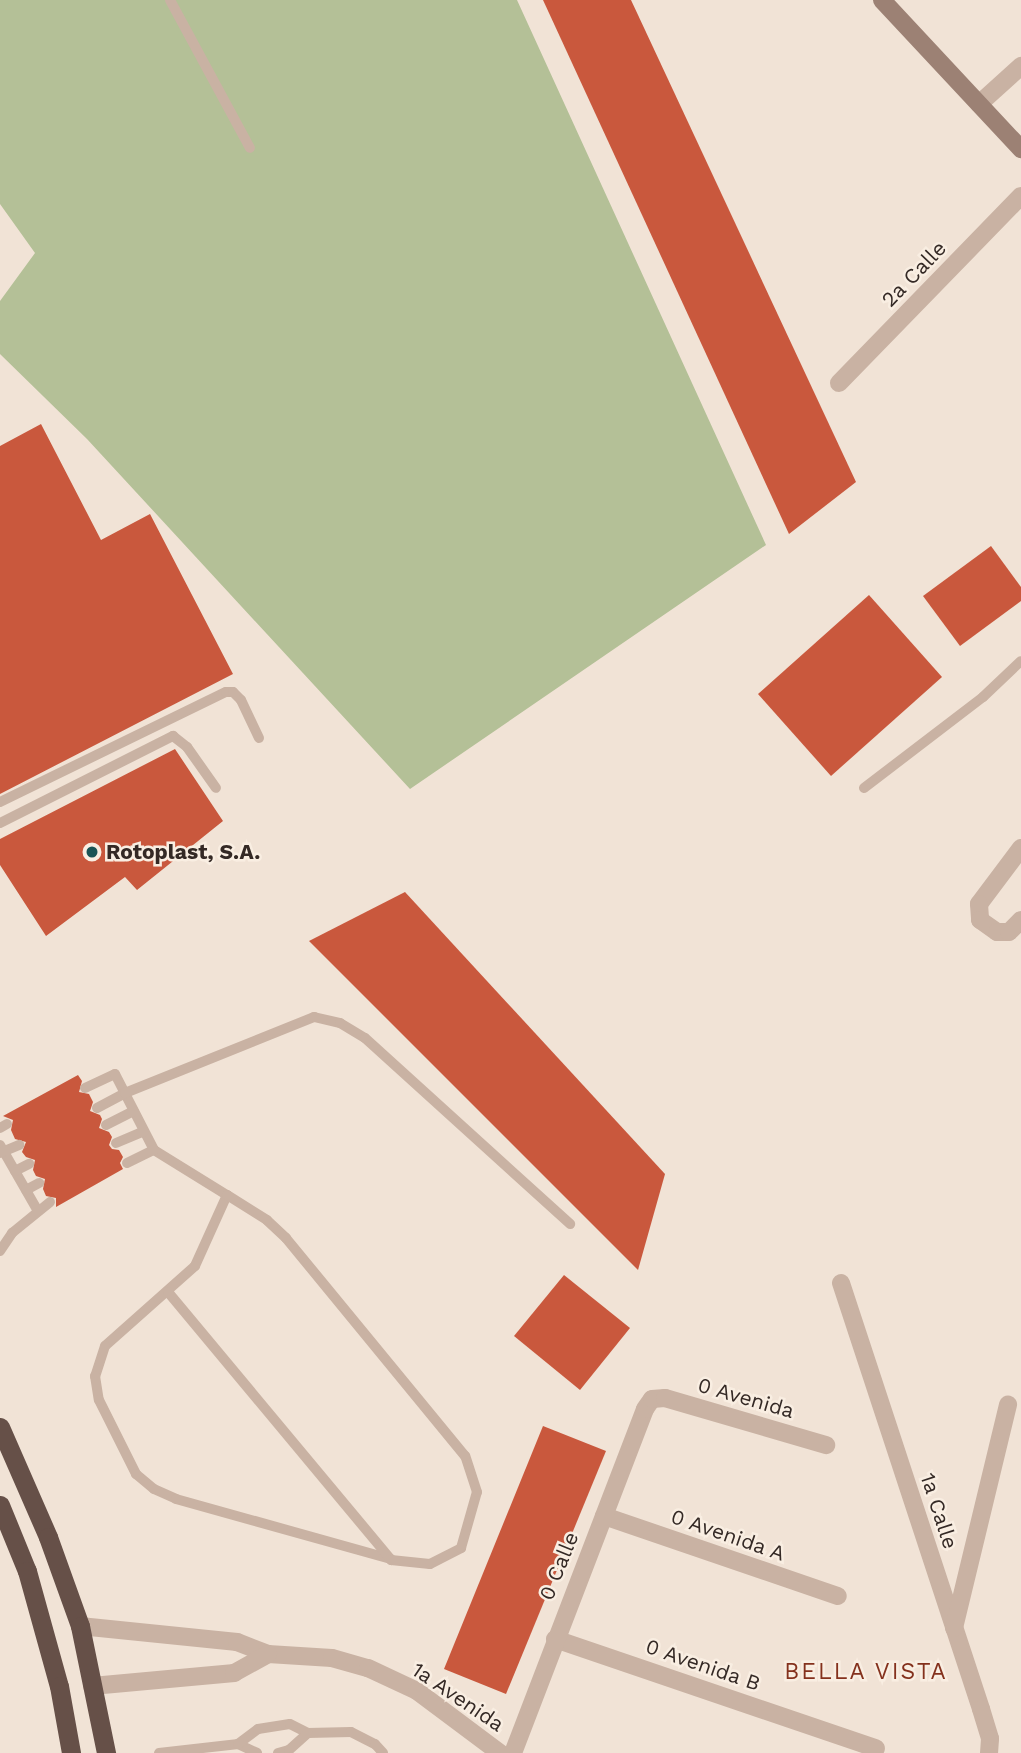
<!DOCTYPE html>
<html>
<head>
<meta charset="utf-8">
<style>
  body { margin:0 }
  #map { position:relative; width:1021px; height:1753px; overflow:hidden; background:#f1e3d6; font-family:"Work Sans",sans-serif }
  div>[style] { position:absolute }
  .green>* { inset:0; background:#b4c097 }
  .building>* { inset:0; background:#c9583d }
  .service>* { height:10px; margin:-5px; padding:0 5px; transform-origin:5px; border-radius:5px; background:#c9b2a3 }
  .minor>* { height:18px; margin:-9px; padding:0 9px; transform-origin:9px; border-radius:9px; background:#c9b2a3 }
  .secondary>* { height:18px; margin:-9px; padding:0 9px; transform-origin:9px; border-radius:9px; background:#9c8174 }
  .trunk>* { height:19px; margin:-9.5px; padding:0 9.5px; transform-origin:9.5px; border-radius:9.5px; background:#665048 }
  .dots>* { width:19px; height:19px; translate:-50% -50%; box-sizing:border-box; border:4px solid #f9eee2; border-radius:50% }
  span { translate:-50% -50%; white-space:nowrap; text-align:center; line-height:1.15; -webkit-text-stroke:5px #f9eee2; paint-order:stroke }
  .street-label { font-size:21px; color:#342925 }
  .poi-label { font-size:21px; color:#342925; font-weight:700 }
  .left { translate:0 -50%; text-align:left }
  .neighbourhood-label { font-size:23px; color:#84311d; letter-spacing:2px }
</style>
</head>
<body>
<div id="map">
  <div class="green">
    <i style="clip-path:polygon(0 0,517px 0,766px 545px,410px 789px,87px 439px,0 354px,0 301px,35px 253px,0 204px)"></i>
  </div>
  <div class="building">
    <i style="clip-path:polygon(543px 0,631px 0,856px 482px,789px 534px)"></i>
    <i style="clip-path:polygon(41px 424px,101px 540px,150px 514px,233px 674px,0 794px,0 446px)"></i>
    <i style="clip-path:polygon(991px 546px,1021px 587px,1021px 601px,960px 646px,923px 596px)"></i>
    <i style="clip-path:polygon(869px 595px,942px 677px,831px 776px,758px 694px)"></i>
    <i style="clip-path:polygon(175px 749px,223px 821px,137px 890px,125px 877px,46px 936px,0 865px,0 839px)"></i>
    <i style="clip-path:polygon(405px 892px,665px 1174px,638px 1270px,309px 941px)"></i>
    <i style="clip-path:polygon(78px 1075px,82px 1081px,79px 1092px,89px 1094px,93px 1102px,90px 1111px,100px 1115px,102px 1119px,99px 1128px,109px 1132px,112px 1137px,109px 1145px,112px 1149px,119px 1150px,123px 1157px,120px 1163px,123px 1169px,56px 1207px,56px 1198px,46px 1196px,43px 1189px,45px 1179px,36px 1176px,33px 1170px,35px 1160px,26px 1157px,22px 1152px,26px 1142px,15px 1139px,11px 1130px,13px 1120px,3px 1116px)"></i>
    <i style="clip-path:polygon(564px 1275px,630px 1328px,580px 1390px,514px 1336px)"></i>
    <i style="clip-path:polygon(543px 1426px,606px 1451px,506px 1694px,444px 1669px)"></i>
  </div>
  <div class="service">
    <i style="left:170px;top:0;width:168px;rotate:61.6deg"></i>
    <i style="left:864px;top:788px;width:150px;rotate:-37.4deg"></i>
    <i style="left:983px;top:697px;width:52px;rotate:-43.5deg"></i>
    <i style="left:0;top:802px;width:251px;rotate:-26deg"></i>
    <i style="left:226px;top:692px;width:7px"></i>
    <i style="left:233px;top:692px;width:11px;rotate:45deg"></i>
    <i style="left:241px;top:700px;width:42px;rotate:64.7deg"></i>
    <i style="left:0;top:823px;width:194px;rotate:-26.7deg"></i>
    <i style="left:173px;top:736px;width:18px;rotate:38deg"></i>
    <i style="left:187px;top:747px;width:50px;rotate:54.7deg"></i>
    <i style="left:85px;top:1088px;width:33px;rotate:-25deg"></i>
    <i style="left:115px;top:1074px;width:85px;rotate:62.8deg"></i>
    <i style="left:154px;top:1150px;width:86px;rotate:31.7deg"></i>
    <i style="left:227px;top:1195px;width:78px;rotate:114.3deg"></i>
    <i style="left:195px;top:1266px;width:120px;rotate:138.4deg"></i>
    <i style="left:105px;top:1346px;width:32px;rotate:108deg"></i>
    <i style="left:95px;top:1376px;width:24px;rotate:81deg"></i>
    <i style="left:99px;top:1400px;width:83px;rotate:63.4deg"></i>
    <i style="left:136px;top:1474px;width:23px;rotate:40deg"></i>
    <i style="left:154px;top:1489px;width:24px;rotate:24deg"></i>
    <i style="left:176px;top:1499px;width:223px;rotate:15.6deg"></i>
    <i style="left:97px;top:1108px;width:32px;rotate:-28deg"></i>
    <i style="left:125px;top:1093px;width:204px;rotate:-21.9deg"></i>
    <i style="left:314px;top:1017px;width:27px;rotate:13deg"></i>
    <i style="left:340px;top:1023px;width:29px;rotate:31deg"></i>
    <i style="left:365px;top:1038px;width:277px;rotate:42.2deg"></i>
    <i style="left:106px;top:1125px;width:31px;rotate:-27deg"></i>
    <i style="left:0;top:1128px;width:8px;rotate:-30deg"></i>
    <i style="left:116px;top:1143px;width:30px;rotate:-23deg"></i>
    <i style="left:0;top:1145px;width:76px;rotate:60.1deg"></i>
    <i style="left:0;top:1153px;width:21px;rotate:-23deg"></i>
    <i style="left:127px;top:1163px;width:30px;rotate:-26deg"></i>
    <i style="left:15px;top:1171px;width:16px;rotate:-27deg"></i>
    <i style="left:26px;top:1190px;width:15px;rotate:-28deg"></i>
    <i style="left:0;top:1251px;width:22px;rotate:-56deg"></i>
    <i style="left:12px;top:1233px;width:49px;rotate:-39.2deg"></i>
    <i style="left:168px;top:1292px;width:349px;rotate:50.2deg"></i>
    <i style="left:391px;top:1560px;width:39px;rotate:6deg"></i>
    <i style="left:430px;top:1564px;width:35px;rotate:-27deg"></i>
    <i style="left:461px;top:1548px;width:58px;rotate:-74.1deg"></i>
    <i style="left:477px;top:1492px;width:38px;rotate:-108deg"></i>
    <i style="left:465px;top:1456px;width:282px;rotate:-129.4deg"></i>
    <i style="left:286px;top:1238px;width:26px;rotate:-137deg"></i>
    <i style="left:267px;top:1220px;width:47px;rotate:-148deg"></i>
    <i style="left:238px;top:1744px;width:21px;rotate:25deg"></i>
    <i style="left:159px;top:1753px;width:80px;rotate:-6.5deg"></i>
    <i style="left:238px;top:1744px;width:25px;rotate:-37deg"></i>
    <i style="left:258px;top:1729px;width:32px;rotate:-9deg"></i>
    <i style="left:290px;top:1724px;width:20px;rotate:27deg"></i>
    <i style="left:308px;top:1733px;width:43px;rotate:-1.3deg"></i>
    <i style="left:351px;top:1732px;width:27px;rotate:27deg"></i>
    <i style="left:375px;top:1744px;width:12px;rotate:48deg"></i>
    <i style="left:278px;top:1753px;width:11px;rotate:-15deg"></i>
    <i style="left:289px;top:1750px;width:25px;rotate:-42deg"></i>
  </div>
  <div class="minor">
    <i style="left:979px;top:104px;width:57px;rotate:-42.1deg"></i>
    <i style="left:839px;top:383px;width:261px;rotate:-45.8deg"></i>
    <i style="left:1021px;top:848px;width:70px;rotate:126.9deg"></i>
    <i style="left:979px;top:904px;width:16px;rotate:86deg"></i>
    <i style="left:980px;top:920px;width:21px;rotate:35deg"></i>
    <i style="left:997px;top:932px;width:12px"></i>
    <i style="left:1009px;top:932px;width:17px;rotate:-45deg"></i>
    <i style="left:841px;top:1283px;width:448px;rotate:71.8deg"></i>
    <i style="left:981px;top:1709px;width:31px;rotate:73deg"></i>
    <i style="left:990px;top:1739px;width:14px;rotate:94deg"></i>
    <i style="left:604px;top:1516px;width:247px;rotate:18.9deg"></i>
    <i style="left:80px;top:1626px;width:158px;rotate:5.8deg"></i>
    <i style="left:237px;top:1642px;width:33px;rotate:21deg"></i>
    <i style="left:268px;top:1654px;width:64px;rotate:3.6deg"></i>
    <i style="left:332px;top:1658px;width:37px;rotate:16deg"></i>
    <i style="left:368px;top:1668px;width:54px;rotate:25.1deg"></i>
    <i style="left:417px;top:1691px;width:104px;rotate:36.8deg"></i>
    <i style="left:954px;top:1628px;width:230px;rotate:-76.4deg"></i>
    <i style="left:555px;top:1639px;width:339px;rotate:18.8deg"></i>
    <i style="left:92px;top:1686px;width:143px;rotate:-5.2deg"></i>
    <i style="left:234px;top:1673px;width:39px;rotate:-29deg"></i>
    <i style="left:513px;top:1753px;width:368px;rotate:-69deg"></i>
    <i style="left:645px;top:1409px;width:12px;rotate:-55deg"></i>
    <i style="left:652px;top:1399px;width:13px;rotate:-4deg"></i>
    <i style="left:665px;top:1398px;width:168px;rotate:16.3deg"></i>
  </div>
  <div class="secondary">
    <i style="left:882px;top:0;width:204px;rotate:47deg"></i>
  </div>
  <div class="trunk">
    <i style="left:0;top:1427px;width:120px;rotate:66.4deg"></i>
    <i style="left:48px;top:1537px;width:95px;rotate:70.2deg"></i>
    <i style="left:80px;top:1626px;width:130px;rotate:78.4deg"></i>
    <i style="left:0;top:1505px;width:71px;rotate:67.8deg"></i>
    <i style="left:27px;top:1571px;width:119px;rotate:74.5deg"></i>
    <i style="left:59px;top:1686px;width:68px;rotate:79.8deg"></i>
  </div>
  <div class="dots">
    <i style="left:92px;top:852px;background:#1a5455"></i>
  </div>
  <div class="street-label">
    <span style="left:914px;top:274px;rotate:-46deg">2a Calle</span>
    <span style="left:746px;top:1398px;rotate:16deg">0 Avenida</span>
    <span style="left:939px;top:1511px;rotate:72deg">1a Calle</span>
    <span style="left:728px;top:1535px;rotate:19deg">0 Avenida A</span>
    <span style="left:559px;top:1566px;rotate:-68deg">0 Calle</span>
    <span style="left:703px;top:1665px;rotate:19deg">0 Avenida B</span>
    <span style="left:458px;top:1697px;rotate:34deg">1a Avenida</span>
  </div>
  <div class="poi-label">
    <span class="left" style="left:106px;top:852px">Rotoplast, S.A.</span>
  </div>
  <div class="neighbourhood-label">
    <span style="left:866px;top:1672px">BELLA VISTA</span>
  </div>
</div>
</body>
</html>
